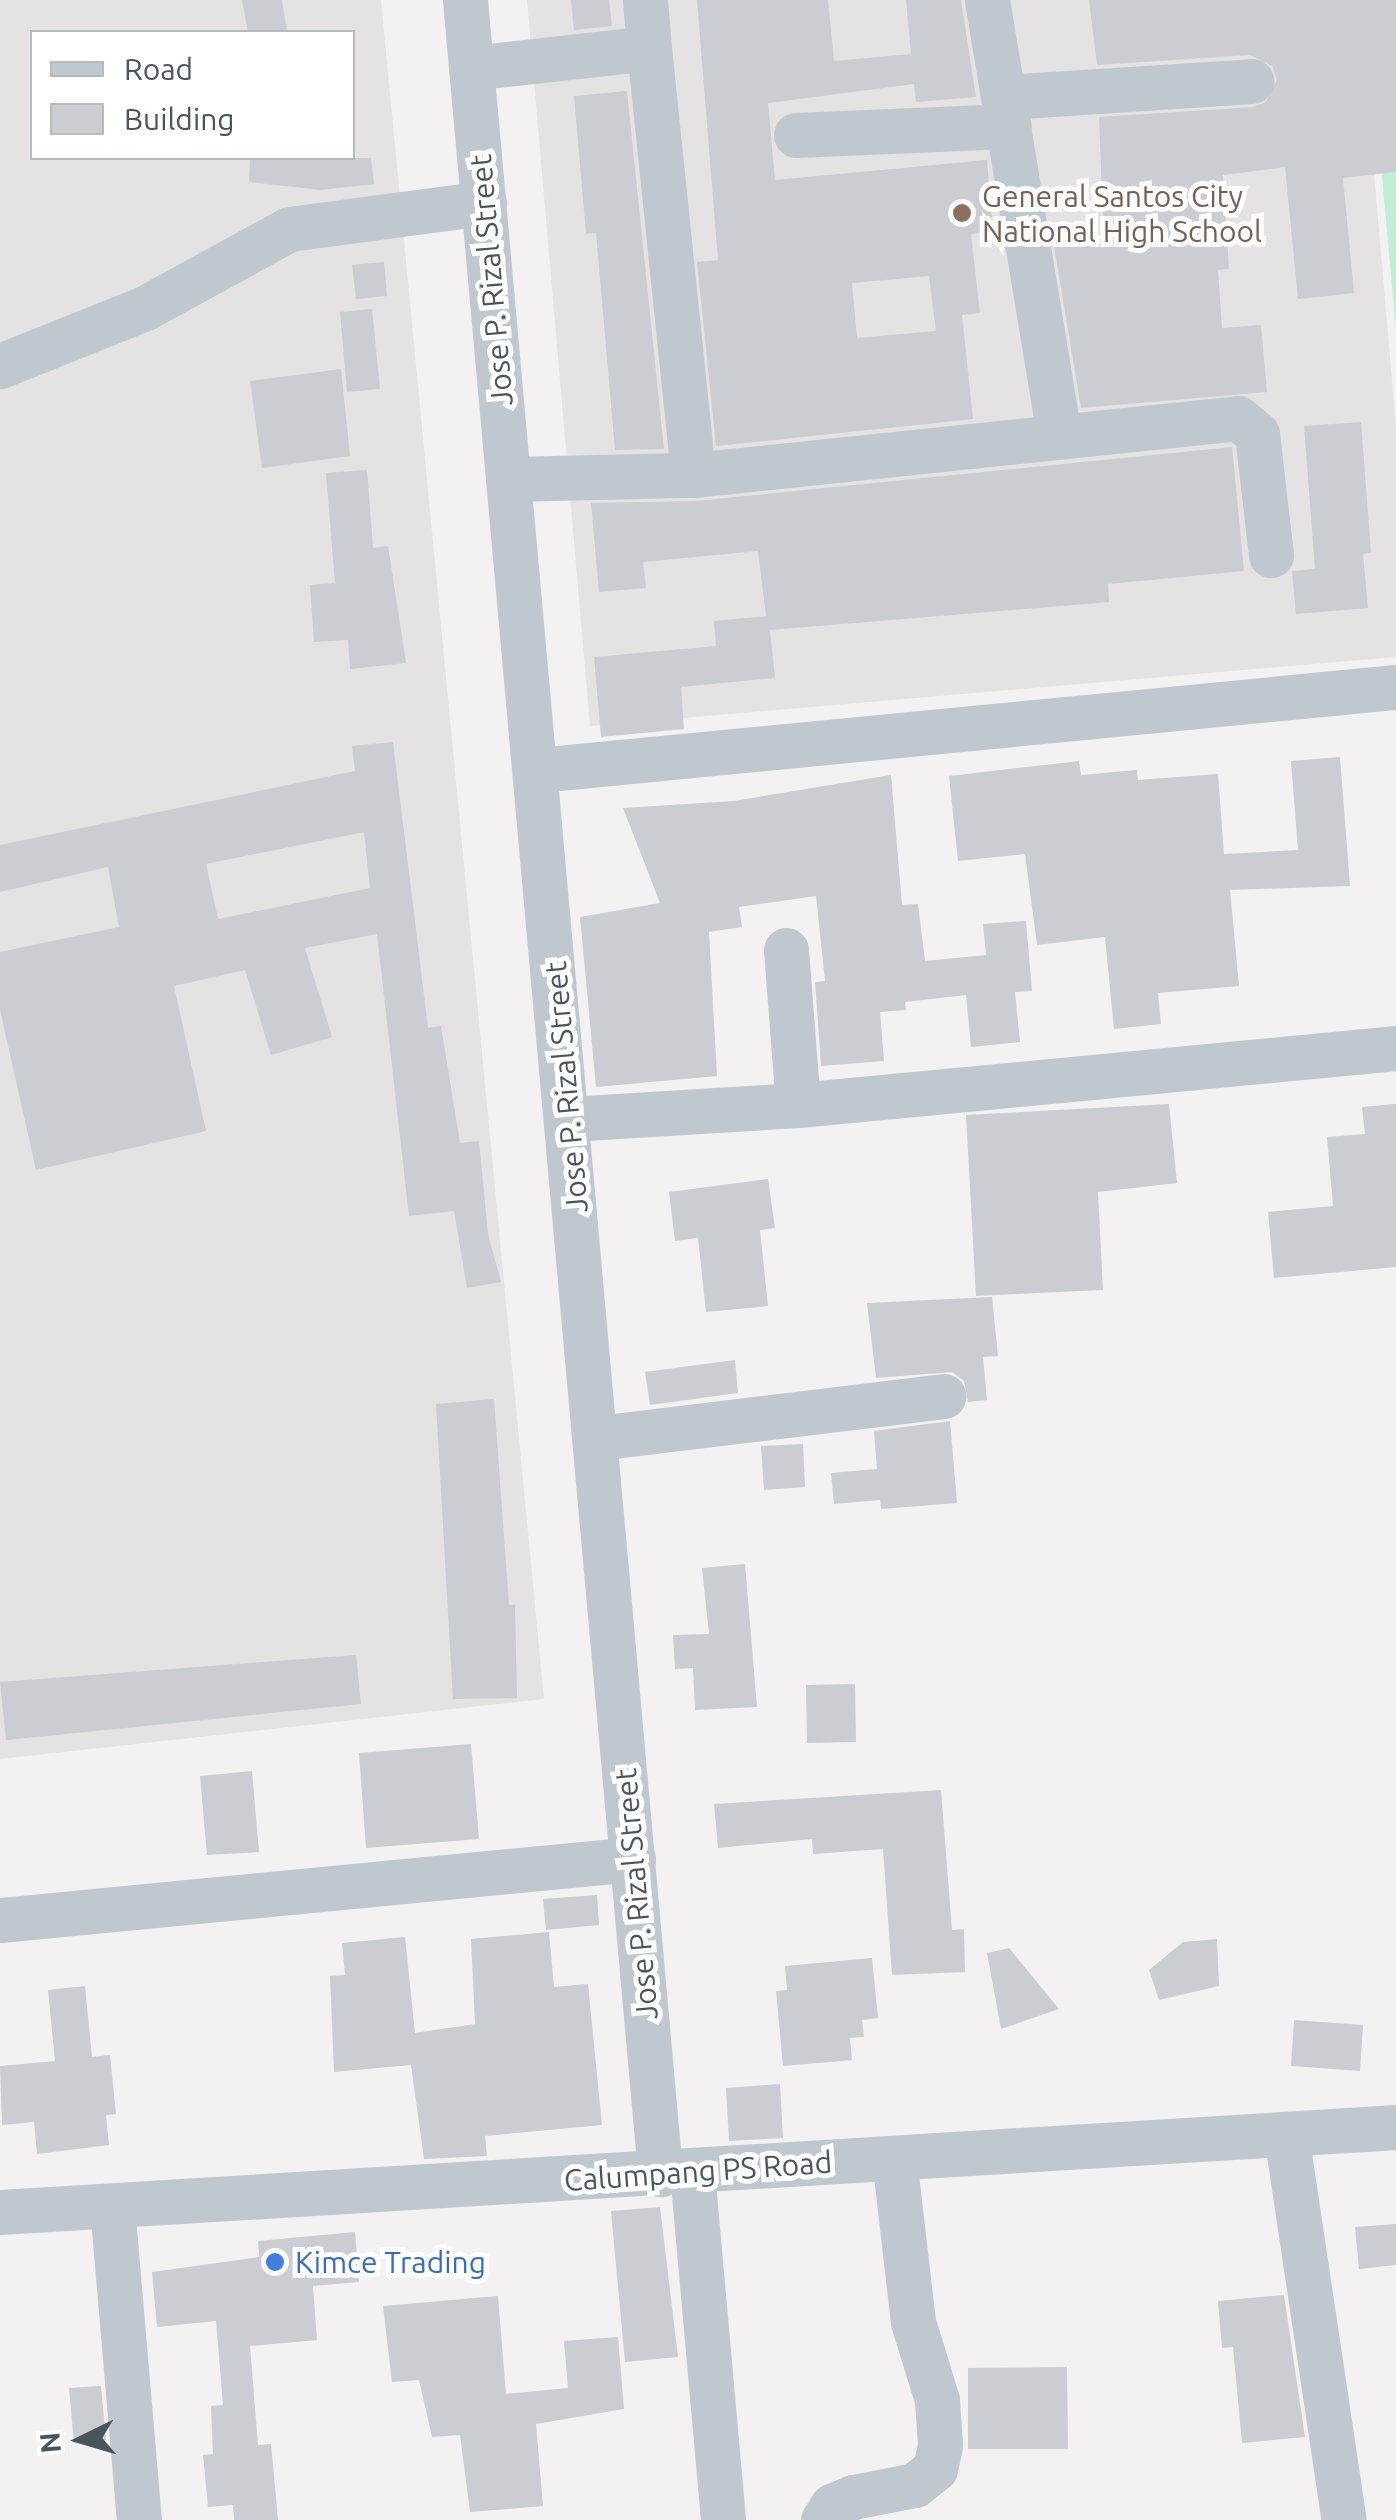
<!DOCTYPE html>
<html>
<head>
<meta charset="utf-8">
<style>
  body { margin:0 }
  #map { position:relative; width:1396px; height:2520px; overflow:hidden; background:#f3f1f1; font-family:Ubuntu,sans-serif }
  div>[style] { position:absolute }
  .education>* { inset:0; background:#e4e2e2 }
  .green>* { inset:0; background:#c2eed3 }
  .building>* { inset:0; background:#cbcdd3 }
  .minor>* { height:45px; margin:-22.5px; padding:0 22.5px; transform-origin:22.5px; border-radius:22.5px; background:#bfc8ce }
  .dots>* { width:28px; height:28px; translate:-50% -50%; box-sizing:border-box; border:5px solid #fff; border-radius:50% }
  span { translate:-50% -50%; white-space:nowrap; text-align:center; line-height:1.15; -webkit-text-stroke:10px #fff; paint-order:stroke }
  .education-label { font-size:30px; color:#785e54 }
  .left { translate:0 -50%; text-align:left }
  .street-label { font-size:30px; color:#49545d }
  .shop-label { font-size:30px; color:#366cbe }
  .legend { position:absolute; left:30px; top:30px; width:325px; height:130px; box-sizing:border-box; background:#fff; border:2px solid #b6bbbe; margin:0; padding:12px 18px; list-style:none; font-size:30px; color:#49545d }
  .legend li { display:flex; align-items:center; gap:20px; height:50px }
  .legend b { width:50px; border:2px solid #b6bbbe }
  .north { position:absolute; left:30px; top:2390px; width:100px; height:100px; -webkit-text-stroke:8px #fff; paint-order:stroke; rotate:265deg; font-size:28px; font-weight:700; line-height:40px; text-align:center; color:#49545d }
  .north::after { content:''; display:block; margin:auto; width:35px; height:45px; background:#49545d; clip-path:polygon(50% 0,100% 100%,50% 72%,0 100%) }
</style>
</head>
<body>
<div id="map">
  <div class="education">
    <i style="clip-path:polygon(evenodd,0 0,381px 0,544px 1699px,0 1759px,0 0,32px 32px,352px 32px,352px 158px,32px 158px,32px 32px)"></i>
    <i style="clip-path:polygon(527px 0,1359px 0,1396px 426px,1396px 657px,590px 726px)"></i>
  </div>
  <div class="green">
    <i style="clip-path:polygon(1366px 0,1396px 0,1396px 330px)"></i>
  </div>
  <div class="building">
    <i style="clip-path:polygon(242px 0,282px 0,287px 32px,248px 32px)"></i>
    <i style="clip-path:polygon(571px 0,609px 0,612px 26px,574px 30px)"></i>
    <i style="clip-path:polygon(evenodd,697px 0,828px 0,834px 61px,911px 54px,906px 0,961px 0,976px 97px,916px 102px,914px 84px,768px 103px,775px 180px,987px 160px,993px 232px,971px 234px,980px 313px,962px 315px,973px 419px,716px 446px,697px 262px,718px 260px,697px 0,929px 276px,936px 331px,857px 338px,852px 283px,929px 276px)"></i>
    <i style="clip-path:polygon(1089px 0,1396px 0,1396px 172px,1343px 178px,1354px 293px,1298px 299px,1285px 167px,1223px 175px,1229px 269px,1218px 270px,1222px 328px,1261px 325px,1267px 392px,1081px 408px,1054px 246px,1104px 244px,1099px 117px,1254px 107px,1266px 102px,1277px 80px,1272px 66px,1250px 55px,1097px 65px)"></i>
    <i style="clip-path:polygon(627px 91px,664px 449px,615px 450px,596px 233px,586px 234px,574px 96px)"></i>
    <i style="clip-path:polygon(250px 158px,371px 158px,374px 184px,321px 190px,249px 182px)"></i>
    <i style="clip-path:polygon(384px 262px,387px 296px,356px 299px,352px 265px)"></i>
    <i style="clip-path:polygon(372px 309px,380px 389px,347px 392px,340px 312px)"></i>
    <i style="clip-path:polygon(341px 369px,350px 456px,262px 468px,250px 381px)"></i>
    <i style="clip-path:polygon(1361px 422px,1371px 553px,1363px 554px,1368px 608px,1296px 614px,1292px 571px,1315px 569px,1304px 426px)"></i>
    <i style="clip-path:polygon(1232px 447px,1244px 571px,1108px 584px,1109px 602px,770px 630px,775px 678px,681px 687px,684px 729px,601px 737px,594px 657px,716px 646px,714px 621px,766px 616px,758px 551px,643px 562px,646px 588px,599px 592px,591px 503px,696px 501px)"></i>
    <i style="clip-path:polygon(367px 470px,373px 548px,388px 546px,406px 663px,350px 669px,348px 640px,314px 642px,310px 585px,335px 583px,326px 473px)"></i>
    <i style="clip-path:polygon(evenodd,393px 742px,428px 1028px,441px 1026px,460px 1143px,479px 1141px,488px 1234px,501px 1282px,467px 1288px,454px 1211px,409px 1216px,377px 934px,305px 948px,332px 1037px,271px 1055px,245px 970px,174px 986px,206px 1131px,36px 1170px,0 1010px,0 952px,119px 927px,108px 867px,0 892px,0 845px,355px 771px,352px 746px,393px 742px,364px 832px,370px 888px,218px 919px,206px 864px,364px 832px)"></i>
    <i style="clip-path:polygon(1340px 757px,1350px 886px,1230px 890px,1239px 986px,1158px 993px,1161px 1024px,1114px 1029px,1105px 937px,1037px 945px,1025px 854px,958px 861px,949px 776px,1079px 761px,1081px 775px,1137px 770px,1138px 780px,1218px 774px,1224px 854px,1298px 850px,1291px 761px)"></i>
    <i style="clip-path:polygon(891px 775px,902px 905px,918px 904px,925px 961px,986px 955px,983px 924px,1026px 921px,1032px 991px,1015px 992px,1020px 1042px,971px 1047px,966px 995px,905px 1002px,906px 1010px,880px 1012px,884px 1061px,821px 1066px,815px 982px,825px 981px,816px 896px,739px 907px,742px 927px,709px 932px,717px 1076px,596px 1087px,580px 917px,660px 903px,623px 808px,734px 801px)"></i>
    <i style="clip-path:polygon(1169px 1104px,1177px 1183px,1098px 1192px,1103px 1290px,976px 1296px,966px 1115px)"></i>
    <i style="clip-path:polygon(1396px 1104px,1396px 1267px,1274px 1278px,1268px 1212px,1333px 1206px,1327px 1137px,1365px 1134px,1362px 1107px)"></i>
    <i style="clip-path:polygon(768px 1179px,775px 1228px,760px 1230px,768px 1306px,706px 1312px,698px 1238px,675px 1241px,669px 1192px)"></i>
    <i style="clip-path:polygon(992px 1297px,998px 1356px,983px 1357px,987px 1400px,968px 1402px,964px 1381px,952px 1372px,876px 1378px,867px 1303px)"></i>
    <i style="clip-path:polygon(735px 1360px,738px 1393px,650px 1405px,645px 1372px)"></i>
    <i style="clip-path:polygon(494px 1399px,509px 1605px,515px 1605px,517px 1698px,453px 1699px,436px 1404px)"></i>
    <i style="clip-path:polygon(950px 1421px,957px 1503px,881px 1509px,880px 1500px,834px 1504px,831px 1473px,877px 1469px,874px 1431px)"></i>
    <i style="clip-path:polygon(803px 1444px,805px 1487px,764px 1490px,761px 1446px)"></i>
    <i style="clip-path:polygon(745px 1564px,757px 1707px,695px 1710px,693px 1668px,675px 1669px,673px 1635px,709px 1634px,702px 1568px)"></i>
    <i style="clip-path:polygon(356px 1655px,361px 1704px,6px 1740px,0 1682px)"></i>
    <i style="clip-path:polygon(855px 1684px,856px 1742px,807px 1743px,806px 1685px)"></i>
    <i style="clip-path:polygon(471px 1744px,479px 1839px,366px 1848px,359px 1753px)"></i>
    <i style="clip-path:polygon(252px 1771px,259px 1852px,207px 1855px,200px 1776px)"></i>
    <i style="clip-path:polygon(941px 1790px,952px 1930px,964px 1929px,965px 1972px,892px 1975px,883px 1849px,813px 1854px,812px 1839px,718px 1848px,714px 1804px)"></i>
    <i style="clip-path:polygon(597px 1895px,599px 1925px,546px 1930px,543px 1899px)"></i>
    <i style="clip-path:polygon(549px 1932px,554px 1987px,588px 1984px,602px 2125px,485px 2136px,487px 2156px,424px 2159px,411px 2065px,334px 2072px,330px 1976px,345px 1975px,342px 1943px,405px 1937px,415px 2033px,475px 2024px,471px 1939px)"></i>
    <i style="clip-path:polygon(1217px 1939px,1219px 1986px,1159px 2000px,1149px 1970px,1183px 1942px)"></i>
    <i style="clip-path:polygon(1009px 1948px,1059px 2009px,1001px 2029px,987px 1953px)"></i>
    <i style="clip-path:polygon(872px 1958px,878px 2018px,862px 2020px,864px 2037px,850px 2038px,852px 2060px,783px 2066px,776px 1991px,787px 1990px,785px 1966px)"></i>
    <i style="clip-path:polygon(85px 1986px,92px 2057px,110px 2055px,116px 2114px,106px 2115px,109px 2145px,37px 2154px,34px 2122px,2px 2125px,0 2066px,55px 2061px,48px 1990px)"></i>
    <i style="clip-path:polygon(1294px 2020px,1363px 2025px,1360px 2071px,1291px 2066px)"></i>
    <i style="clip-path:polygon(780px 2084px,783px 2138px,729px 2141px,726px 2088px)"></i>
    <i style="clip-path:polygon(660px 2207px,678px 2357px,625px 2362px,611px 2211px)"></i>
    <i style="clip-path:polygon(1396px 2224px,1396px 2265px,1359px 2269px,1355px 2227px)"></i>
    <i style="clip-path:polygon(355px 2232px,359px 2282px,313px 2286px,317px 2340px,250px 2346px,258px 2445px,271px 2444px,278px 2520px,234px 2520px,233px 2505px,208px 2507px,203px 2455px,213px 2454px,211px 2406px,223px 2405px,216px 2321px,157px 2327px,152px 2272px,259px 2257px,258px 2241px)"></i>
    <i style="clip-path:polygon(1284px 2295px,1305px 2437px,1242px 2443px,1233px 2347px,1222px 2348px,1218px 2301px)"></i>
    <i style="clip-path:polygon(498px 2296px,506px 2394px,568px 2388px,564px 2341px,618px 2337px,624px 2409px,536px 2424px,543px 2506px,470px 2512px,460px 2435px,432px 2437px,419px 2380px,392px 2382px,383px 2306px)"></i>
    <i style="clip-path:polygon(1067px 2367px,1068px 2449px,968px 2449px,968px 2368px)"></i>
    <i style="clip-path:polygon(101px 2386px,106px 2440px,74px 2443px,69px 2388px)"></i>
  </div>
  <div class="minor">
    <i style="left:465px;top:0;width:2183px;rotate:84.87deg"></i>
    <i style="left:645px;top:0;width:48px;rotate:85.2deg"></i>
    <i style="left:987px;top:0;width:441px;rotate:80.6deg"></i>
    <i style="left:471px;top:68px;width:179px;rotate:-6.4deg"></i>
    <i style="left:649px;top:48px;width:429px;rotate:84.1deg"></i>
    <i style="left:1006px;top:97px;width:246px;rotate:-3.7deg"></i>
    <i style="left:796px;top:135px;width:213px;rotate:-2.4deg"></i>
    <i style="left:0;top:366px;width:156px;rotate:-21.8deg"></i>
    <i style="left:145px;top:308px;width:164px;rotate:-28.7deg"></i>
    <i style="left:289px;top:229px;width:197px;rotate:-7.6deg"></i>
    <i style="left:510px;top:479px;width:183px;rotate:-1.3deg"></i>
    <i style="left:693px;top:475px;width:548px;rotate:-5.97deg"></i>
    <i style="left:1238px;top:418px;width:25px;rotate:40deg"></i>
    <i style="left:1257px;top:434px;width:122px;rotate:83.4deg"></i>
    <i style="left:538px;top:770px;width:862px;rotate:-5.53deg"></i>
    <i style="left:786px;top:950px;width:155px;rotate:85.6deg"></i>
    <i style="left:569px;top:1119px;width:229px;rotate:-3.5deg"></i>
    <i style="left:798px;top:1105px;width:601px;rotate:-5.44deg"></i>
    <i style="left:597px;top:1438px;width:349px;rotate:-6.9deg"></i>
    <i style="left:0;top:1920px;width:636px;rotate:-5.5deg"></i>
    <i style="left:1286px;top:2134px;width:390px;rotate:81.5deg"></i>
    <i style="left:692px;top:2172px;width:349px;rotate:84.9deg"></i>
    <i style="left:112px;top:2206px;width:315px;rotate:85.1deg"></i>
    <i style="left:0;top:2212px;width:1399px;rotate:-3.48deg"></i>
    <i style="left:823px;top:2520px;width:17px;rotate:-57deg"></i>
    <i style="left:832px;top:2506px;width:23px;rotate:-23deg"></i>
    <i style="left:853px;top:2497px;width:63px;rotate:-11deg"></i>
    <i style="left:915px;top:2485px;width:26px;rotate:-39deg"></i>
    <i style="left:935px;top:2469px;width:25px;rotate:-78deg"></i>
    <i style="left:940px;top:2445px;width:45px;rotate:-93.8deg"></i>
    <i style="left:937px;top:2400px;width:82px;rotate:-107.1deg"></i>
    <i style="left:913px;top:2322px;width:164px;rotate:-96.6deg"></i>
  </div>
  <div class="dots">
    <i style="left:962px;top:213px;background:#8d6e63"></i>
    <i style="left:275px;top:2262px;background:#3f7fe0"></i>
  </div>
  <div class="education-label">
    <span class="left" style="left:982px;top:213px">General Santos City<br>National High School</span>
  </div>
  <div class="street-label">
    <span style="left:491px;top:280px;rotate:-95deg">Jose P. Rizal Street</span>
    <span style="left:566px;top:1087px;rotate:-95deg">Jose P. Rizal Street</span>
    <span style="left:636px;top:1894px;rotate:-95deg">Jose P. Rizal Street</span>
    <span style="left:698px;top:2171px;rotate:-4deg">Calumpang PS Road</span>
  </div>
  <div class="shop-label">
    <span class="left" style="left:295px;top:2262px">Kimce Trading</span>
  </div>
  <ul class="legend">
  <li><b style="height:12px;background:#bfc8ce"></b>Road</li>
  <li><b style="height:28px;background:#cbcdd3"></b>Building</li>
  </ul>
  <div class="north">N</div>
</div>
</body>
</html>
